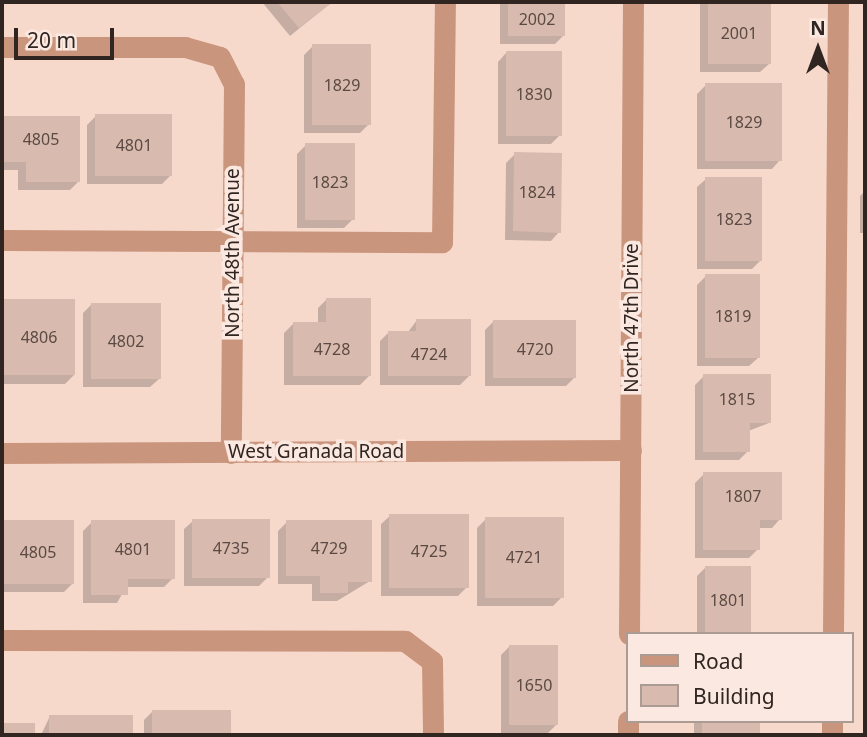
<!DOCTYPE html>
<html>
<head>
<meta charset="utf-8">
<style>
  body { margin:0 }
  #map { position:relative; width:867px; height:737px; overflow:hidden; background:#f7d9cc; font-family:"Noto Sans",sans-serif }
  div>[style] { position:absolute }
  .shadow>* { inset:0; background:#0003 }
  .building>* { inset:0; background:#d8bbae }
  .minor>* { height:21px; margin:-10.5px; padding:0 10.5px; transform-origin:10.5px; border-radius:10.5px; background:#ca957d }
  span { translate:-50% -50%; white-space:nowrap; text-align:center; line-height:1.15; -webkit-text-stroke:7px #fbe9e1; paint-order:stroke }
  .number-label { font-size:16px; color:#5b4a44 }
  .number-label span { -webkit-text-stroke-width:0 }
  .street-label { font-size:19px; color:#312521 }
  .frame { position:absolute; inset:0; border:4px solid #312521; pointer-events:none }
  .legend { position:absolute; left:626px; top:632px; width:228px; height:91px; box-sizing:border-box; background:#fbe9e1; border:2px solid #aa9b94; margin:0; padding:9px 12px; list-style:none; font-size:21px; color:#312521 }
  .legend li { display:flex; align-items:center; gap:14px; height:35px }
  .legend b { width:35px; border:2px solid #aa9b94 }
  .north { position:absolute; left:783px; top:14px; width:70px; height:70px; -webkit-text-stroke:5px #fbe9e1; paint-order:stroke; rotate:0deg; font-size:19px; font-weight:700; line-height:28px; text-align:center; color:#312521 }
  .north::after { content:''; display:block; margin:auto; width:24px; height:32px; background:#312521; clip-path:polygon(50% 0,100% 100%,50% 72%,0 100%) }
  .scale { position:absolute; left:14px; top:28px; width:100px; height:32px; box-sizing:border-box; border:4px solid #312521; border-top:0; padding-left:9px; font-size:21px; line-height:24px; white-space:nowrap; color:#312521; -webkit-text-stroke:5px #fbe9e1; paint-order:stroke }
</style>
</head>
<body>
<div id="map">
  <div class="shadow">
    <i style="clip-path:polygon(262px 2px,332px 2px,290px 36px)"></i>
    <i style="clip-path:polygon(500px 2px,564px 2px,564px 35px,555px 44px,500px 44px)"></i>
    <i style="clip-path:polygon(700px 2px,769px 2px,769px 64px,760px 72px,700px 72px)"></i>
    <i style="clip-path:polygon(313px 46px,369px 124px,360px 133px,304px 133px,304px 55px)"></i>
    <i style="clip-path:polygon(506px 53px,560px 135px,551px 144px,498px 144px,498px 62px)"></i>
    <i style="clip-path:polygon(706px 85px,780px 160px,772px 169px,697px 169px,697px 94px)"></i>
    <i style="clip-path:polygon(96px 116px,171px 175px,162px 184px,87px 184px,87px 125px)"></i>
    <i style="clip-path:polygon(2px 118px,79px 118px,79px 181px,70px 190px,18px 190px,18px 170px,2px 170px)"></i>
    <i style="clip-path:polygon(306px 145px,353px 219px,344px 228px,297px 228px,297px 154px)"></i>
    <i style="clip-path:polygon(515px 154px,559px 232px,551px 241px,505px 240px,506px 163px)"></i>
    <i style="clip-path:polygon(706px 179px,761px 260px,752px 269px,697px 269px,697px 187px)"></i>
    <i style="clip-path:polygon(865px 191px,865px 233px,860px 233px,860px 196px)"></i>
    <i style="clip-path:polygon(706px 276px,758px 358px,749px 366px,697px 366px,697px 285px)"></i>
    <i style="clip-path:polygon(327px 299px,369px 376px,360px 385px,284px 385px,284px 333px,293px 324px,318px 324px,318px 308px)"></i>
    <i style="clip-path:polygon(2px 300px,74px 300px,74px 375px,65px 384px,2px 384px)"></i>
    <i style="clip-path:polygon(92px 304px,159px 379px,150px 387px,83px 387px,83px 313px)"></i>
    <i style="clip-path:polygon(417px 320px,469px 376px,460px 385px,380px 385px,380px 341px,389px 332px,408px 332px)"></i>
    <i style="clip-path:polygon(494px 321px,575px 377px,566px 386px,485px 386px,485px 330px)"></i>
    <i style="clip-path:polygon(704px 376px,769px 423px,748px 431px,748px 451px,739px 460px,695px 460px,695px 385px)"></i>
    <i style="clip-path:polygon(704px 474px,780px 519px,772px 528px,758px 528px,758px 549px,749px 558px,695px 558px,695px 483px)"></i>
    <i style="clip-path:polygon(390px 516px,467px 587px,458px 596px,381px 596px,381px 524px)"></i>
    <i style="clip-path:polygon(486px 519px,562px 597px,553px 606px,477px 606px,477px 528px)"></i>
    <i style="clip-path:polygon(193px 521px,268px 577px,259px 586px,184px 586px,184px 529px)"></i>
    <i style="clip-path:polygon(2px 522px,73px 522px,73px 583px,64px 592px,2px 592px)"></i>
    <i style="clip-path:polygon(92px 522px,173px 578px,164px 587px,126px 587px,117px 603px,83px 603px,83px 531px)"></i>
    <i style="clip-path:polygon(287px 522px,370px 581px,337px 601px,312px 601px,312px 584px,278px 584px,278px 531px)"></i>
    <i style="clip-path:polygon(706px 567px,749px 634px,697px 634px,697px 576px)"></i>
    <i style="clip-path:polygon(510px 646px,557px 724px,548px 733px,501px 733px,501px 655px)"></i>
    <i style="clip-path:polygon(153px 711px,229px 711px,229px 735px,144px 735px,144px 720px)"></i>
    <i style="clip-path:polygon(50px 716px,131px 716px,131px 735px,41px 735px)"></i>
    <i style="clip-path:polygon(694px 721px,758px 721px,758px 735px,694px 735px)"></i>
  </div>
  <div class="building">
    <i style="clip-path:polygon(277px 2px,333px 2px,299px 28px)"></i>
    <i style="clip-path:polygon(508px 2px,565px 2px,565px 36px,508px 36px)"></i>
    <i style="clip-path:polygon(708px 2px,771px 2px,771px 64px,708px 64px)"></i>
    <i style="clip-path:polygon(312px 44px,371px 44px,371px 125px,312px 125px)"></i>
    <i style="clip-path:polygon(506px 51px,562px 51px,562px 136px,506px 136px)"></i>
    <i style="clip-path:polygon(705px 83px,782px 83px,782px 161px,705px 161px)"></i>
    <i style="clip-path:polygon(95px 114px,172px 114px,172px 176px,95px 176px)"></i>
    <i style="clip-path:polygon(2px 116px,80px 116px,80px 182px,26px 182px,26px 162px,2px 162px)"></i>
    <i style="clip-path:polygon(305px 143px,355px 143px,355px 220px,305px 220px)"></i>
    <i style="clip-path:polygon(514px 152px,562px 153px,561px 233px,513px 231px)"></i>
    <i style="clip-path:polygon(705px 177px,762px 177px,762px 261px,705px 261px)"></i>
    <i style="clip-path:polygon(705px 274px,760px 274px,760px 358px,705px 358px)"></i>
    <i style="clip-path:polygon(326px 298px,371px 298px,371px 376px,293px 376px,293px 322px,326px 322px)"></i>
    <i style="clip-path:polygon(2px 299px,75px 299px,75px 375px,2px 375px)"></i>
    <i style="clip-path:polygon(91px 303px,161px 303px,161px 379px,91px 379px)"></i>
    <i style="clip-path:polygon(416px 319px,471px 319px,471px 376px,388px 376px,388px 331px,416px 331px)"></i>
    <i style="clip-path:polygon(493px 320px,576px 320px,576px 378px,493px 378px)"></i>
    <i style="clip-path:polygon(703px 374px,771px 374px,771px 423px,750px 423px,750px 452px,703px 452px)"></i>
    <i style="clip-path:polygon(703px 472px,782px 472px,782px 520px,760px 520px,760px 550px,703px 550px)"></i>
    <i style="clip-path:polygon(389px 514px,469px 514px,469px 588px,389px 588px)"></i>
    <i style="clip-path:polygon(485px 517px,564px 517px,564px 598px,485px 598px)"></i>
    <i style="clip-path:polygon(192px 519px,270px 519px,270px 578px,192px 578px)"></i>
    <i style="clip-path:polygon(2px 520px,74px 520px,74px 584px,2px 584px)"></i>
    <i style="clip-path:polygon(91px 520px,175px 520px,175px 579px,128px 579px,128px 595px,91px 595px)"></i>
    <i style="clip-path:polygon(286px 520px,372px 520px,372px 582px,348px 582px,348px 593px,320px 593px,320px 576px,286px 576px)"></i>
    <i style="clip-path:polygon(705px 566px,751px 566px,751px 634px,705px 634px)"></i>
    <i style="clip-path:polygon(509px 645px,558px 645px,558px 725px,509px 725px)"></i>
    <i style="clip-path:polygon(152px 710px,231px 710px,231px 735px,152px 735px)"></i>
    <i style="clip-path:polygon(49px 715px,133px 715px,133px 735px,49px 735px)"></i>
    <i style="clip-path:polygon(702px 721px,760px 721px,760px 735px,702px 735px)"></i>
    <i style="clip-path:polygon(2px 723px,35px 723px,35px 735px,2px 735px)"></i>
  </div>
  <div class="minor">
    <i style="left:2px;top:47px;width:183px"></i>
    <i style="left:185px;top:47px;width:36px;rotate:16deg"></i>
    <i style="left:220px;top:57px;width:30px;rotate:63deg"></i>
    <i style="left:234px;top:84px;width:369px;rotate:90.5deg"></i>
    <i style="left:2px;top:240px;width:440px;rotate:0.3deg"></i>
    <i style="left:442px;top:242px;width:240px;rotate:-89.3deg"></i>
    <i style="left:2px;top:453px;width:629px;rotate:-0.27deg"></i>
    <i style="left:629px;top:634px;width:632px;rotate:-89.64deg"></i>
    <i style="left:833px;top:634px;width:632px;rotate:-89.55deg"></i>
    <i style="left:2px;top:640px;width:403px;rotate:0.1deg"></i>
    <i style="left:405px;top:641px;width:34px;rotate:37deg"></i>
    <i style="left:432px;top:661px;width:74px;rotate:89.2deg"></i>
    <i style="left:628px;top:735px;width:14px;rotate:-90deg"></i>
    <i style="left:832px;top:735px;width:14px;rotate:-90deg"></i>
  </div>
  <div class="number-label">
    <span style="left:537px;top:19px">2002</span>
    <span style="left:739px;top:33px">2001</span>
    <span style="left:342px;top:85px">1829</span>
    <span style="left:534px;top:94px">1830</span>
    <span style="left:744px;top:122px">1829</span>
    <span style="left:41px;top:139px">4805</span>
    <span style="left:134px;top:145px">4801</span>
    <span style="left:330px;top:182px">1823</span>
    <span style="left:537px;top:192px">1824</span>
    <span style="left:734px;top:219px">1823</span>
    <span style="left:733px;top:316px">1819</span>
    <span style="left:39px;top:337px">4806</span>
    <span style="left:126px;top:341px">4802</span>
    <span style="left:332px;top:349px">4728</span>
    <span style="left:535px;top:349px">4720</span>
    <span style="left:429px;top:354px">4724</span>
    <span style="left:737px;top:399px">1815</span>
    <span style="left:743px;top:496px">1807</span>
    <span style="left:231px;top:548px">4735</span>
    <span style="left:329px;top:548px">4729</span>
    <span style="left:133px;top:549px">4801</span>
    <span style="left:429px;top:551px">4725</span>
    <span style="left:38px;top:552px">4805</span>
    <span style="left:524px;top:557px">4721</span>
    <span style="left:728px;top:600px">1801</span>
    <span style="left:534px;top:685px">1650</span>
  </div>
  <div class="street-label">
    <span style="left:233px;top:253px;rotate:-90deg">North 48th Avenue</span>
    <span style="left:632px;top:318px;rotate:-90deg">North 47th Drive</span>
    <span style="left:316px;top:452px">West Granada Road</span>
  </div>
  <div class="frame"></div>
  <ul class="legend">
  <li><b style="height:9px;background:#ca957d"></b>Road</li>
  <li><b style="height:19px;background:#d8bbae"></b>Building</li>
  </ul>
  <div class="north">N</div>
  <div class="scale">20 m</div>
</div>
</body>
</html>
